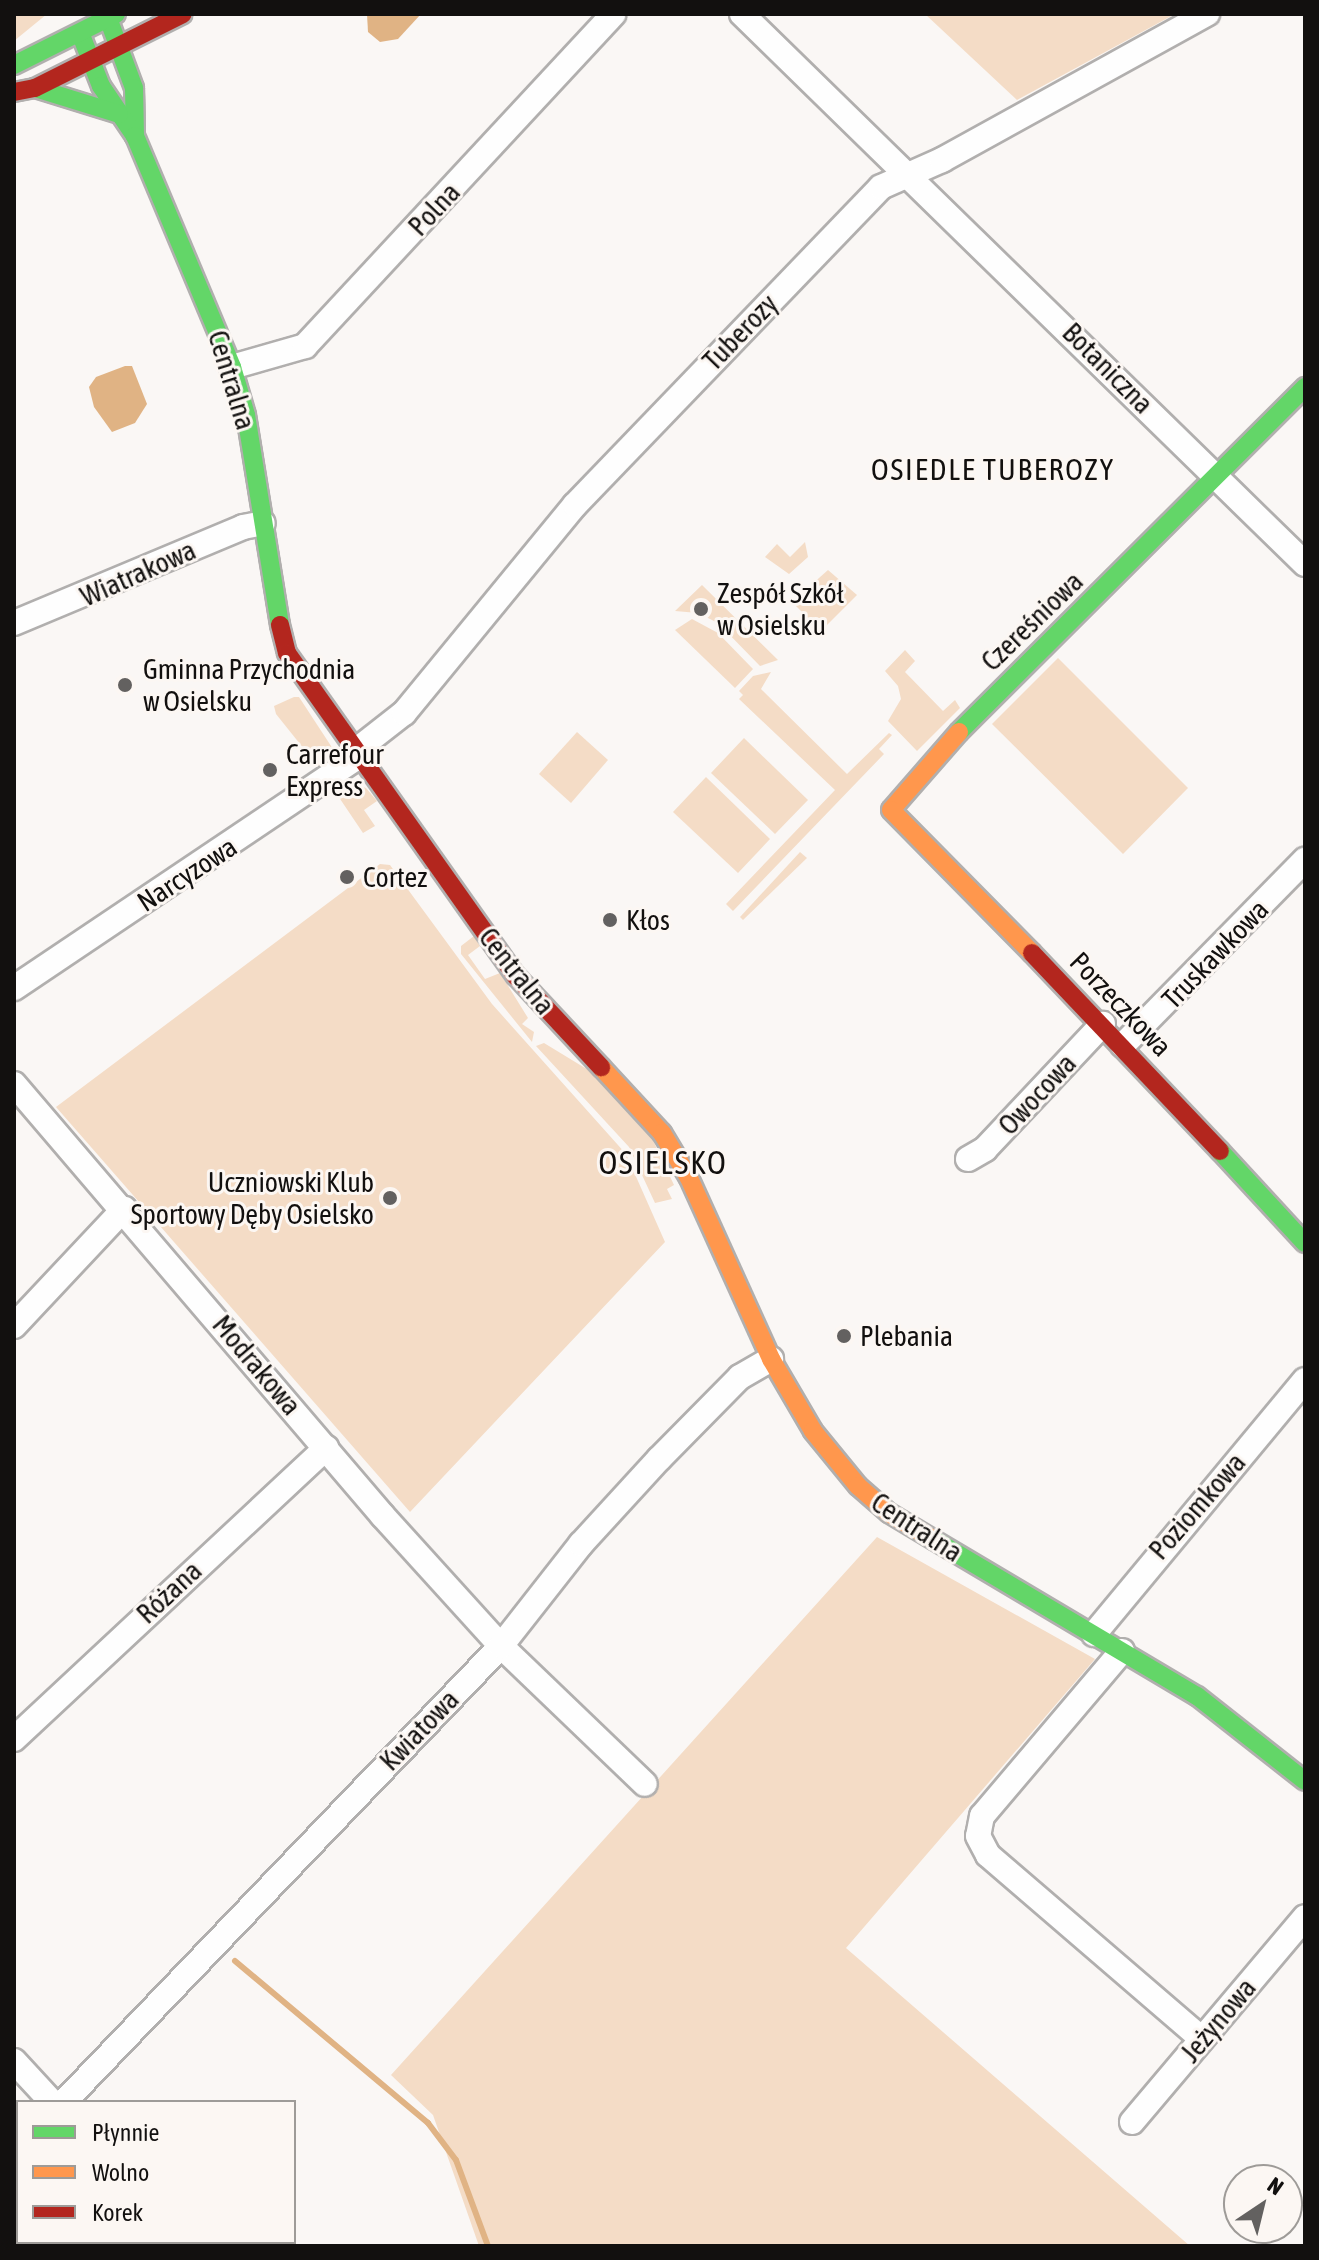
<!DOCTYPE html>
<html>
<head>
<meta charset="utf-8">
<style>
  body { margin:0 }
  #map { position:relative; width:1319px; height:2260px; overflow:hidden; background:#faf7f5; font-family:"Asap Condensed",sans-serif }
  div>[style] { position:absolute }
  .green>* { inset:0; background:#f4dcc6 }
  .water>* { inset:0; background:#e0b384 }
  .stream>* { height:6px; margin:-3px; padding:0 3px; transform-origin:3px; border-radius:3px; background:#e0b384 }
  .roads { filter:drop-shadow(2px 0 #b1afae) drop-shadow(-2px 0 #b1afae) drop-shadow(0 2px #b1afae) drop-shadow(0 -2px #b1afae) }
  .street>* { height:24px; margin:-12px; padding:0 12px; transform-origin:12px; border-radius:12px; background:#fefefe }
  .fast>* { height:18px; margin:-9px; padding:0 9px; transform-origin:9px; border-radius:9px; background:#63d668 }
  .slow>* { height:18px; margin:-9px; padding:0 9px; transform-origin:9px; border-radius:9px; background:#ff974d }
  .jam>* { height:18px; margin:-9px; padding:0 9px; transform-origin:9px; border-radius:9px; background:#b3261e }
  .dots>* { width:22px; height:22px; translate:-50% -50%; box-sizing:border-box; border:4px solid #fcf7f3; border-radius:50% }
  span { translate:-50% -50%; white-space:nowrap; text-align:center; line-height:1.15; -webkit-text-stroke:6px #fcf7f3; paint-order:stroke }
  .street-label { font-size:28px; color:#12100f }
  .poi-label { font-size:28px; color:#12100f }
  .left { translate:0 -50%; text-align:left }
  .right { translate:-100% -50%; text-align:right }
  .neighbourhood-label { font-size:30px; color:#12100f; letter-spacing:2px }
  .quarter-label { font-size:32px; color:#12100f; letter-spacing:2px }
  .frame { position:absolute; inset:0; border:16px solid #12100f; pointer-events:none }
  .legend { position:absolute; left:16px; top:2100px; width:280px; height:144px; box-sizing:border-box; background:#fcf7f3; border:2px solid #9e9b98; margin:0; padding:10px 14px; list-style:none; font-size:24px; color:#12100f }
  .legend li { display:flex; align-items:center; gap:16px; height:40px }
  .legend b { width:40px; border:2px solid #9e9b98 }
  .north { position:absolute; left:1223px; top:2164px; width:80px; height:80px; box-sizing:border-box; background:#fcf7f3; border:2px solid #9e9b98; border-radius:50%; rotate:35deg; font-size:22px; font-weight:700; line-height:32px; text-align:center; color:#12100f }
  .north::after { content:''; display:block; margin:auto; width:28px; height:36px; background:#636160; clip-path:polygon(50% 0,100% 100%,50% 72%,0 100%) }
</style>
</head>
<body>
<div id="map">
  <div class="green">
    <i style="clip-path:polygon(14px 14px,47px 14px,14px 41px)"></i>
    <i style="clip-path:polygon(925px 14px,1175px 14px,1017px 100px)"></i>
    <i style="clip-path:polygon(805px 542px,808px 557px,789px 574px,765px 557px,777px 544px,790px 557px)"></i>
    <i style="clip-path:polygon(828px 570px,857px 595px,821px 631px,792px 602px)"></i>
    <i style="clip-path:polygon(702px 585px,778px 660px,760px 666px,718px 623px,698px 613px,675px 611px)"></i>
    <i style="clip-path:polygon(692px 619px,718px 633px,753px 669px,735px 688px,675px 630px)"></i>
    <i style="clip-path:polygon(905px 650px,915px 661px,905px 672px,943px 711px,955px 700px,960px 708px,917px 751px,888px 721px,901px 699px,898px 686px,885px 671px)"></i>
    <i style="clip-path:polygon(1058px 658px,1188px 788px,1123px 854px,992px 724px)"></i>
    <i style="clip-path:polygon(771px 672px,761px 689px,847px 774px,889px 733px,892px 735px,879px 749px,884px 754px,733px 911px,726px 904px,835px 790px,739px 699px,743px 695px,739px 691px,753px 676px)"></i>
    <i style="clip-path:polygon(294px 697px,299px 697px,333px 749px,324px 774px,276px 714px,274px 706px)"></i>
    <i style="clip-path:polygon(577px 732px,608px 760px,571px 803px,539px 774px)"></i>
    <i style="clip-path:polygon(744px 738px,808px 800px,775px 834px,711px 773px)"></i>
    <i style="clip-path:polygon(706px 777px,770px 839px,738px 873px,673px 812px)"></i>
    <i style="clip-path:polygon(345px 781px,366px 788px,377px 801px,364px 810px,375px 826px,363px 833px,332px 787px)"></i>
    <i style="clip-path:polygon(800px 852px,807px 858px,743px 920px,740px 917px)"></i>
    <i style="clip-path:polygon(380px 864px,390px 865px,492px 1004px,626px 1154px,665px 1242px,410px 1512px,56px 1107px)"></i>
    <i style="clip-path:polygon(474px 936px,480px 946px,468px 955px,485px 979px,500px 973px,528px 1018px,522px 1024px,534px 1032px,532px 1042px,461px 954px,461px 946px)"></i>
    <i style="clip-path:polygon(544px 1043px,590px 1071px,649px 1132px,674px 1185px,667px 1189px,672px 1199px,655px 1203px,629px 1147px,536px 1046px)"></i>
    <i style="clip-path:polygon(877px 1537px,1095px 1659px,846px 1948px,1190px 2246px,479px 2246px,433px 2115px,391px 2075px)"></i>
  </div>
  <div class="water">
    <i style="clip-path:polygon(367px 14px,421px 14px,398px 39px,380px 42px,368px 32px)"></i>
    <i style="clip-path:polygon(125px 366px,132px 366px,147px 404px,135px 423px,112px 432px,94px 407px,89px 387px,96px 377px)"></i>
  </div>
  <div class="stream">
    <i style="left:235px;top:1961px;width:252px;rotate:40deg"></i>
    <i style="left:428px;top:2123px;width:46px;rotate:52.9deg"></i>
    <i style="left:456px;top:2160px;width:92px;rotate:69.6deg"></i>
  </div>
  <div class="roads">
    <div class="street">
      <i style="left:742px;top:14px;width:787px;rotate:44.33deg"></i>
      <i style="left:232px;top:367px;width:76px;rotate:-16deg"></i>
      <i style="left:305px;top:346px;width:453px;rotate:-47.1deg"></i>
      <i style="left:14px;top:623px;width:248px;rotate:-22.7deg"></i>
      <i style="left:243px;top:527px;width:20px;rotate:-11deg"></i>
      <i style="left:354px;top:752px;width:63px;rotate:-38deg"></i>
      <i style="left:404px;top:713px;width:269px;rotate:-50.6deg"></i>
      <i style="left:575px;top:505px;width:441px;rotate:-46.1deg"></i>
      <i style="left:881px;top:187px;width:67px;rotate:-23.9deg"></i>
      <i style="left:942px;top:160px;width:303px;rotate:-28.9deg"></i>
      <i style="left:14px;top:988px;width:414px;rotate:-33.9deg"></i>
      <i style="left:1123px;top:1045px;width:260px;rotate:-45.5deg"></i>
      <i style="left:14px;top:1084px;width:568px;rotate:49.5deg"></i>
      <i style="left:383px;top:1516px;width:176px;rotate:47.8deg"></i>
      <i style="left:501px;top:1646px;width:199px;rotate:43.8deg"></i>
      <i style="left:968px;top:1159px;width:20px;rotate:-30deg"></i>
      <i style="left:985px;top:1149px;width:172px;rotate:-46.7deg"></i>
      <i style="left:14px;top:1326px;width:161px;rotate:-46.8deg"></i>
      <i style="left:1094px;top:1634px;width:330px;rotate:-50.3deg"></i>
      <i style="left:1122px;top:1651px;width:216px;rotate:130.3deg"></i>
      <i style="left:982px;top:1816px;width:20px;rotate:101deg"></i>
      <i style="left:978px;top:1836px;width:21px;rotate:62deg"></i>
      <i style="left:988px;top:1855px;width:282px;rotate:40.7deg"></i>
      <i style="left:14px;top:1739px;width:427px;rotate:-43deg"></i>
      <i style="left:14px;top:2061px;width:56px;rotate:47.2deg"></i>
      <i style="left:64px;top:2102px;width:632px;rotate:-46.22deg"></i>
      <i style="left:501px;top:1646px;width:130px;rotate:-51.9deg"></i>
      <i style="left:581px;top:1544px;width:115px;rotate:-47.5deg"></i>
      <i style="left:659px;top:1459px;width:115px;rotate:-45.4deg"></i>
      <i style="left:740px;top:1377px;width:36px;rotate:-30deg"></i>
      <i style="left:1132px;top:2122px;width:268px;rotate:-49.8deg"></i>
      <i style="left:14px;top:2155px;width:6px;rotate:-51deg"></i>
      <i style="left:99px;top:2242px;width:6px;rotate:45deg"></i>
    </div>
    <div class="fast">
      <i style="left:108px;top:18px;width:75px;rotate:69.6deg"></i>
      <i style="left:134px;top:88px;width:48px;rotate:88.8deg"></i>
      <i style="left:81px;top:35px;width:55px;rotate:68.6deg"></i>
      <i style="left:101px;top:86px;width:60px;rotate:55.8deg"></i>
      <i style="left:135px;top:136px;width:251px;rotate:67.2deg"></i>
      <i style="left:232px;top:367px;width:50px;rotate:73.7deg"></i>
      <i style="left:246px;top:415px;width:213px;rotate:80.8deg"></i>
      <i style="left:14px;top:65px;width:114px;rotate:-26.6deg"></i>
      <i style="left:35px;top:88px;width:88px;rotate:17.2deg"></i>
      <i style="left:959px;top:732px;width:489px;rotate:-44.9deg"></i>
      <i style="left:1220px;top:1151px;width:125px;rotate:47.3deg"></i>
      <i style="left:934px;top:1540px;width:306px;rotate:30.7deg"></i>
      <i style="left:1197px;top:1696px;width:137px;rotate:38.2deg"></i>
    </div>
    <div class="slow">
      <i style="left:959px;top:732px;width:103px;rotate:131.1deg"></i>
      <i style="left:891px;top:810px;width:201px;rotate:45.4deg"></i>
      <i style="left:601px;top:1067px;width:90px;rotate:47.3deg"></i>
      <i style="left:662px;top:1133px;width:52px;rotate:59deg"></i>
      <i style="left:689px;top:1178px;width:199px;rotate:65.6deg"></i>
      <i style="left:771px;top:1359px;width:83px;rotate:59.7deg"></i>
      <i style="left:813px;top:1431px;width:71px;rotate:50.7deg"></i>
      <i style="left:858px;top:1486px;width:41px;rotate:41.1deg"></i>
      <i style="left:889px;top:1513px;width:52px;rotate:31deg"></i>
    </div>
    <div class="jam">
      <i style="left:14px;top:92px;width:21px;rotate:-11deg"></i>
      <i style="left:35px;top:88px;width:165px;rotate:-26.6deg"></i>
      <i style="left:280px;top:625px;width:29px;rotate:76deg"></i>
      <i style="left:287px;top:653px;width:396px;rotate:54.7deg"></i>
      <i style="left:516px;top:976px;width:125px;rotate:47deg"></i>
      <i style="left:1032px;top:953px;width:273px;rotate:46.5deg"></i>
    </div>
  </div>
  <div class="dots">
    <i style="left:701px;top:609px;background:#636160"></i>
    <i style="left:125px;top:685px;background:#636160"></i>
    <i style="left:270px;top:770px;background:#636160"></i>
    <i style="left:347px;top:877px;background:#636160"></i>
    <i style="left:610px;top:920px;background:#636160"></i>
    <i style="left:390px;top:1198px;background:#636160"></i>
    <i style="left:844px;top:1336px;background:#636160"></i>
  </div>
  <div class="street-label">
    <span style="left:434px;top:209px;rotate:-47deg">Polna</span>
    <span style="left:740px;top:332px;rotate:-46deg">Tuberozy</span>
    <span style="left:1108px;top:368px;rotate:45deg">Botaniczna</span>
    <span style="left:232px;top:380px;rotate:73deg">Centralna</span>
    <span style="left:138px;top:573px;rotate:-24deg">Wiatrakowa</span>
    <span style="left:1032px;top:621px;rotate:-44deg">Czereśniowa</span>
    <span style="left:187px;top:874px;rotate:-33deg">Narcyzowa</span>
    <span style="left:1215px;top:954px;rotate:-46deg">Truskawkowa</span>
    <span style="left:517px;top:971px;rotate:51deg">Centralna</span>
    <span style="left:1121px;top:1004px;rotate:46deg">Porzeczkowa</span>
    <span style="left:1037px;top:1094px;rotate:-47deg">Owocowa</span>
    <span style="left:257px;top:1365px;rotate:50deg">Modrakowa</span>
    <span style="left:1197px;top:1506px;rotate:-49deg">Poziomkowa</span>
    <span style="left:917px;top:1527px;rotate:33deg">Centralna</span>
    <span style="left:169px;top:1592px;rotate:-43deg">Różana</span>
    <span style="left:419px;top:1730px;rotate:-46deg">Kwiatowa</span>
    <span style="left:1218px;top:2020px;rotate:-50deg">Jeżynowa</span>
  </div>
  <div class="poi-label">
    <span class="left" style="left:717px;top:609px">Zespół Szkół<br>w Osielsku</span>
    <span class="left" style="left:143px;top:685px">Gminna Przychodnia<br>w Osielsku</span>
    <span class="left" style="left:286px;top:770px">Carrefour<br>Express</span>
    <span class="left" style="left:363px;top:877px">Cortez</span>
    <span class="left" style="left:626px;top:920px">Kłos</span>
    <span class="right" style="left:374px;top:1198px">Uczniowski Klub<br>Sportowy Dęby Osielsko</span>
    <span class="left" style="left:860px;top:1336px">Plebania</span>
  </div>
  <div class="neighbourhood-label">
    <span style="left:993px;top:469px">OSIEDLE TUBEROZY</span>
  </div>
  <div class="quarter-label">
    <span style="left:663px;top:1163px">OSIELSKO</span>
  </div>
  <div class="frame"></div>
  <ul class="legend">
  <li><b style="height:10px;background:#63d668"></b>Płynnie</li>
  <li><b style="height:10px;background:#ff974d"></b>Wolno</li>
  <li><b style="height:10px;background:#b3261e"></b>Korek</li>
  </ul>
  <div class="north">N</div>
</div>
</body>
</html>
